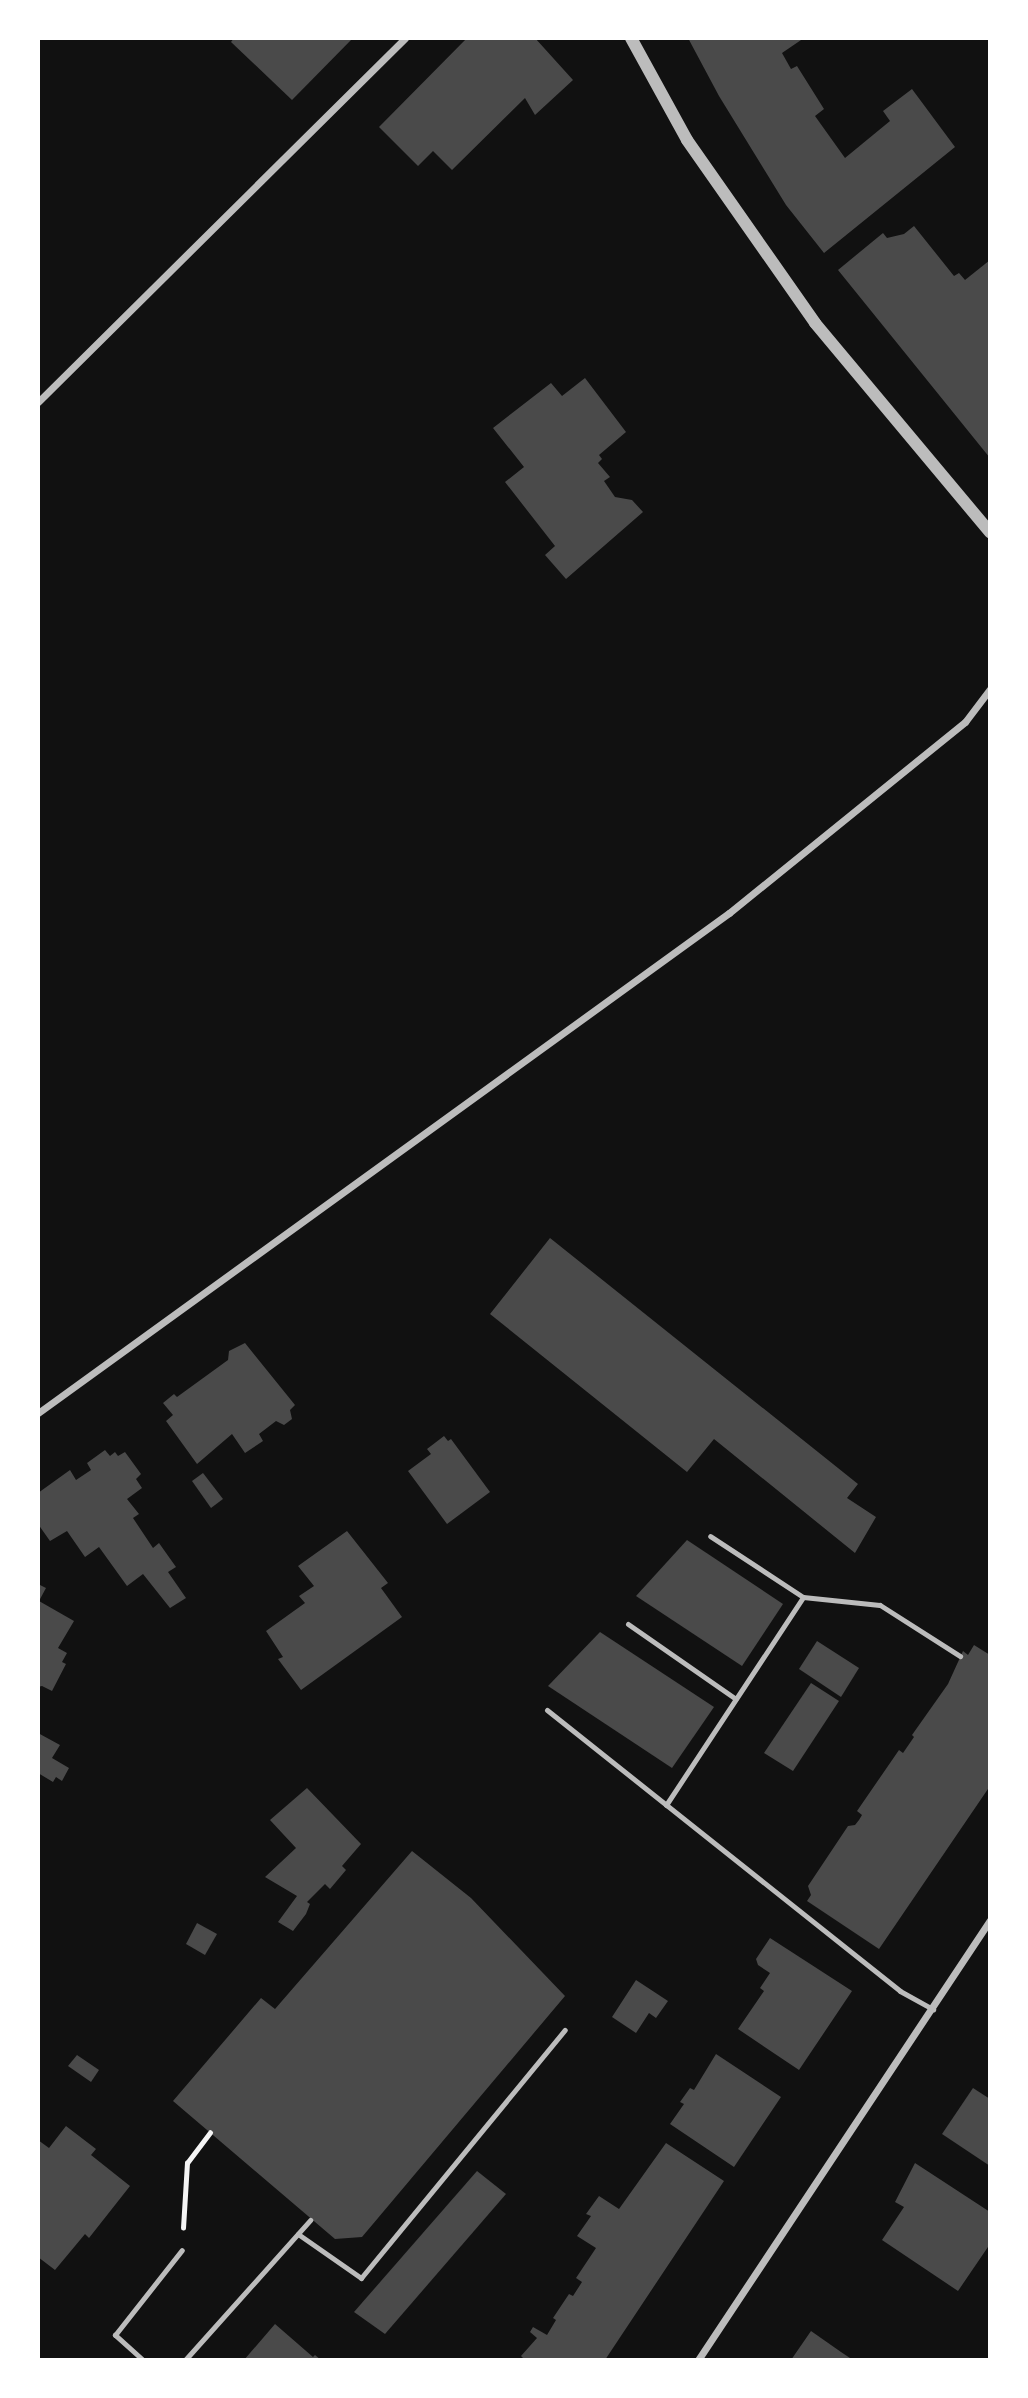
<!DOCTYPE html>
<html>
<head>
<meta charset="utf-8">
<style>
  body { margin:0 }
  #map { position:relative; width:1028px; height:2398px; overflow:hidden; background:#111; font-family:"DM Sans",sans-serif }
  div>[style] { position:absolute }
  .building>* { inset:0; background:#4a4a4a }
  .path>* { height:4.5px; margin:-2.25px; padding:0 2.25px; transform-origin:2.25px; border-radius:2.25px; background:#f5f5f5 }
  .service>* { height:5px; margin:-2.5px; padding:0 2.5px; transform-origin:2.5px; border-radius:2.5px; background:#bcbcbc }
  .minor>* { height:7px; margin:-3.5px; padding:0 3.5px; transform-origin:3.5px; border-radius:3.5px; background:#bcbcbc }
  .tertiary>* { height:12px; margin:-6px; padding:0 6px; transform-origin:6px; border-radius:6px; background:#bcbcbc }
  span { translate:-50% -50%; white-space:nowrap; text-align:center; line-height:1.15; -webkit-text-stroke:6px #fff; paint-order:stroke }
  .frame { position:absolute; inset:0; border:40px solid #fff; pointer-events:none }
</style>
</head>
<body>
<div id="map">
  <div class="building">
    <i style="clip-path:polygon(234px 38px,353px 38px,292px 100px,231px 42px)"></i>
    <i style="clip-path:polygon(467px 38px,535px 38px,573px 80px,535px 115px,525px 98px,452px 170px,433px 151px,418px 166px,379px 127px)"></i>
    <i style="clip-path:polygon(688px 38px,804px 38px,782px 53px,791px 69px,797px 66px,824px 109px,815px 116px,845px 158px,890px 121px,883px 111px,912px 89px,955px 147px,824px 253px,786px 205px,719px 96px)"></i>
    <i style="clip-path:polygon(914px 226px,954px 276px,959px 273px,965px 280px,990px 260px,990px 458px,838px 270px,883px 233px,887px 238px,904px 234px)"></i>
    <i style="clip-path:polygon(585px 378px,626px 432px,599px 455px,602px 459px,598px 463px,610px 477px,604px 481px,615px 497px,632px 500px,643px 512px,566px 579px,545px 555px,555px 546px,505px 482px,524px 467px,493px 428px,551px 383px,562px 396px)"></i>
    <i style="clip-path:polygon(550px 1238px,858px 1484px,847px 1498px,876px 1517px,855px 1553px,714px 1439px,687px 1472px,490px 1314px)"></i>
    <i style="clip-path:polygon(245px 1343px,295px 1405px,290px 1410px,292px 1419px,284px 1425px,276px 1421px,259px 1434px,263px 1441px,245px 1453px,232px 1434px,197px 1464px,166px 1421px,173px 1415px,163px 1403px,174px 1394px,177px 1397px,228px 1360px,229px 1351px)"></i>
    <i style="clip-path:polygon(444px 1436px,448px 1441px,451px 1439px,490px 1492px,447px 1524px,408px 1471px,431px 1454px,427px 1449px)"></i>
    <i style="clip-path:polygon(105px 1450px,110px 1456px,115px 1452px,118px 1456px,125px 1452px,141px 1474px,136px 1479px,142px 1488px,127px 1499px,139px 1514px,133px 1518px,153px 1548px,159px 1543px,176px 1567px,168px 1572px,186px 1598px,170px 1608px,143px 1574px,127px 1586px,99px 1547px,85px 1557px,67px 1531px,50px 1541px,38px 1524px,38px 1493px,70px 1470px,76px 1480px,91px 1470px,87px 1463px)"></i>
    <i style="clip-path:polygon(203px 1473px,223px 1499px,211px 1508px,192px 1481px)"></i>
    <i style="clip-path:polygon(347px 1531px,388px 1583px,381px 1588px,402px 1617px,301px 1690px,278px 1659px,283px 1657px,266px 1631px,305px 1603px,299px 1596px,314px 1586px,298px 1566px)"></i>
    <i style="clip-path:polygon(687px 1540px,783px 1604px,742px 1666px,636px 1596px)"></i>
    <i style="clip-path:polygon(38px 1584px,46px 1588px,39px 1601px,74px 1621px,58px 1648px,67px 1653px,62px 1662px,66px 1664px,52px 1691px,42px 1686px,38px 1687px)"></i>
    <i style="clip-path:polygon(600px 1632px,714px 1707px,672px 1768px,548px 1686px)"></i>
    <i style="clip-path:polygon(817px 1641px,859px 1668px,841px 1697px,799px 1669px)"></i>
    <i style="clip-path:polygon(974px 1645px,990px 1655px,990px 1786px,879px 1949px,807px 1901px,811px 1895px,808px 1886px,848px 1826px,855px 1825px,859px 1820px,862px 1815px,857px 1811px,899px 1750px,903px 1753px,914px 1737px,912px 1735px,948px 1684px,963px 1651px,968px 1655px)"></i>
    <i style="clip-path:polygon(811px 1683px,839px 1701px,793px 1771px,764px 1753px)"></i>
    <i style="clip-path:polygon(38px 1733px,60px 1745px,52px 1758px,69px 1768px,62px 1781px,56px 1777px,53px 1782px,38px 1773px)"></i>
    <i style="clip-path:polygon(307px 1788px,361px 1844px,342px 1866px,346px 1870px,330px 1889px,325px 1884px,307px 1902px,310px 1904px,306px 1914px,293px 1931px,278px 1922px,297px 1896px,265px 1877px,296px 1848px,270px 1820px)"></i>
    <i style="clip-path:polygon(412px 1851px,471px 1898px,565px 1996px,362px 2237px,335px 2239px,173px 2101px,261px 1998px,275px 2009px)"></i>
    <i style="clip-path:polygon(197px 1923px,217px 1934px,205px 1955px,186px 1944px)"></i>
    <i style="clip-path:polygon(770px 1938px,852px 1991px,799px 2070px,738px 2029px,764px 1991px,760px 1988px,770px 1973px,758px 1965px,756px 1959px)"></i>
    <i style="clip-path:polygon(636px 1980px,668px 2001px,656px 2018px,649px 2013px,636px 2033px,612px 2017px)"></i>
    <i style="clip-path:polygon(716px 2054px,781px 2097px,734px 2167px,670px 2124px,684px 2104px,680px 2102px,690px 2088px,694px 2090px)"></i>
    <i style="clip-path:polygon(77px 2055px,99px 2070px,91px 2082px,68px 2066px)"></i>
    <i style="clip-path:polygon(973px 2088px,990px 2099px,990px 2166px,942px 2134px)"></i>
    <i style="clip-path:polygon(66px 2126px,96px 2149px,91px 2155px,130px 2186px,89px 2238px,85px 2234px,55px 2270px,38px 2257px,38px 2140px,49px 2148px)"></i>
    <i style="clip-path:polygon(666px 2143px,724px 2181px,605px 2360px,525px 2360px,521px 2356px,537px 2338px,530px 2332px,533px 2327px,547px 2335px,556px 2320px,553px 2318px,569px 2294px,573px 2296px,582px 2282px,576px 2278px,596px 2248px,577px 2236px,591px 2216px,586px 2214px,599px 2196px,619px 2209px)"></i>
    <i style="clip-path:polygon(915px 2163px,990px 2212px,990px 2244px,958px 2291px,882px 2240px,904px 2207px,895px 2202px)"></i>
    <i style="clip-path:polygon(477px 2171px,506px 2194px,385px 2334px,354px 2312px)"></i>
    <i style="clip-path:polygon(275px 2324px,313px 2357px,315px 2355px,321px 2360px,244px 2360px)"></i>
    <i style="clip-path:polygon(811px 2331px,841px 2352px,853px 2360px,791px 2360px)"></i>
  </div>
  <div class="path">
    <i style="left:183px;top:2228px;width:65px;rotate:-86.5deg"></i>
    <i style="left:187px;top:2163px;width:38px;rotate:-53deg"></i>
  </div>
  <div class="service">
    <i style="left:803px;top:1597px;width:77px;rotate:5.9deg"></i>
    <i style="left:880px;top:1605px;width:95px;rotate:32.5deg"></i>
    <i style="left:628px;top:1624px;width:131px;rotate:34.8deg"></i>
    <i style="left:547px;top:1710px;width:451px;rotate:38.5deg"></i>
    <i style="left:900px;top:1991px;width:38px;rotate:29deg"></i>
    <i style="left:666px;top:1805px;width:249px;rotate:-56.6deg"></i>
    <i style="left:803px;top:1597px;width:111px;rotate:-146.7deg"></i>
    <i style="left:298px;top:2234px;width:77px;rotate:34.9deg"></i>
    <i style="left:361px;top:2278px;width:321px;rotate:-50.6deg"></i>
    <i style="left:143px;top:2360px;width:38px;rotate:-138deg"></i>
    <i style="left:115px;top:2335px;width:108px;rotate:-51.8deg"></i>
    <i style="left:185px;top:2360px;width:188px;rotate:-48.2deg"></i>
  </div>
  <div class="minor">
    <i style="left:38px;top:402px;width:517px;rotate:-44.76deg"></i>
    <i style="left:38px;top:1413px;width:853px;rotate:-35.89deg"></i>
    <i style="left:729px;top:913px;width:304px;rotate:-39deg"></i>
    <i style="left:965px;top:722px;width:41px;rotate:-52.9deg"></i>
    <i style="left:698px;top:2360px;width:528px;rotate:-56.43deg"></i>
  </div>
  <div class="tertiary">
    <i style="left:631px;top:38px;width:116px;rotate:61.2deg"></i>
    <i style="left:687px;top:140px;width:223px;rotate:55deg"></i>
    <i style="left:815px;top:323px;width:273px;rotate:50.1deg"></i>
  </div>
  <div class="frame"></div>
</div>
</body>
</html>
